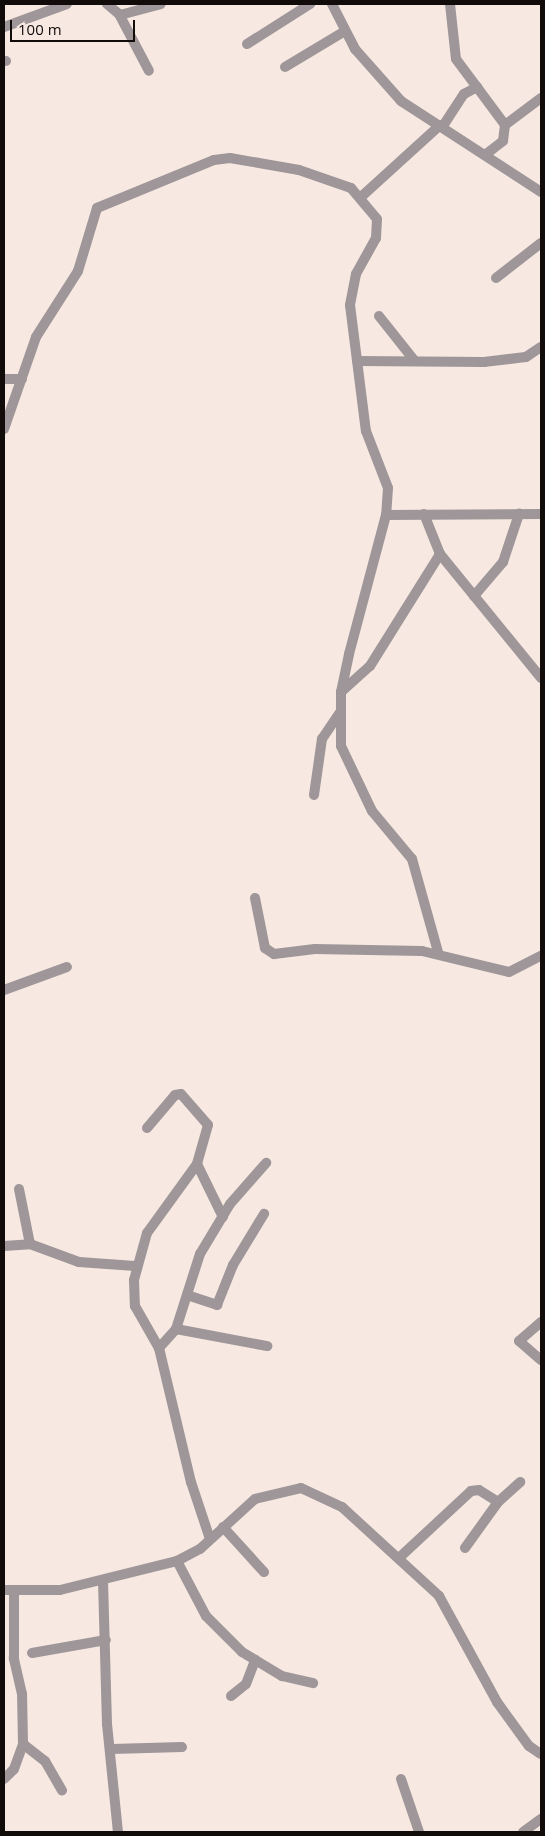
<!DOCTYPE html>
<html>
<head>
<meta charset="utf-8">
<style>
  body { margin:0 }
  #map { position:relative; width:545px; height:1836px; overflow:hidden; background:#f7e8e1; font-family:"Open Sans",sans-serif }
  div>[style] { position:absolute }
  .minor>* { height:10px; margin:-5px; padding:0 5px; transform-origin:5px; border-radius:5px; background:#9e9698 }
  span { translate:-50% -50%; white-space:nowrap; text-align:center; line-height:1.15; -webkit-text-stroke:4px #f7e8e1; paint-order:stroke }
  .frame { position:absolute; inset:0; border:5px solid #110c0a; pointer-events:none }
  .scale { position:absolute; left:10px; top:20px; width:125px; height:22px; box-sizing:border-box; border:2px solid #110c0a; border-top:0; padding-left:6px; font-size:15px; line-height:18px; white-space:nowrap; color:#110c0a; -webkit-text-stroke:4px #f7e8e1; paint-order:stroke }
</style>
</head>
<body>
<div id="map">
  <div class="minor">
    <i style="left:107px;top:4px;width:17px;rotate:40deg"></i>
    <i style="left:120px;top:15px;width:42px;rotate:-15deg"></i>
    <i style="left:332px;top:4px;width:51px;rotate:62.9deg"></i>
    <i style="left:355px;top:49px;width:69px;rotate:48.5deg"></i>
    <i style="left:401px;top:101px;width:167px;rotate:33deg"></i>
    <i style="left:450px;top:4px;width:55px;rotate:83.8deg"></i>
    <i style="left:456px;top:59px;width:82px;rotate:53.4deg"></i>
    <i style="left:119px;top:14px;width:64px;rotate:62.2deg"></i>
    <i style="left:4px;top:27px;width:67px;rotate:-20.1deg"></i>
    <i style="left:247px;top:44px;width:75px;rotate:-32.4deg"></i>
    <i style="left:4px;top:61px;width:2px"></i>
    <i style="left:285px;top:67px;width:70px;rotate:-31deg"></i>
    <i style="left:443px;top:126px;width:38px;rotate:-57deg"></i>
    <i style="left:464px;top:94px;width:15px;rotate:-28deg"></i>
    <i style="left:485px;top:155px;width:23px;rotate:-38deg"></i>
    <i style="left:503px;top:141px;width:16px;rotate:-83deg"></i>
    <i style="left:505px;top:125px;width:45px;rotate:-36.9deg"></i>
    <i style="left:361px;top:197px;width:107px;rotate:-42.3deg"></i>
    <i style="left:496px;top:278px;width:57px;rotate:-37.9deg"></i>
    <i style="left:379px;top:316px;width:56px;rotate:51.5deg"></i>
    <i style="left:357px;top:361px;width:127px;rotate:0.5deg"></i>
    <i style="left:484px;top:362px;width:42px;rotate:-6.8deg"></i>
    <i style="left:526px;top:357px;width:18px;rotate:-34deg"></i>
    <i style="left:4px;top:379px;width:18px"></i>
    <i style="left:4px;top:429px;width:97px;rotate:-70.8deg"></i>
    <i style="left:36px;top:337px;width:78px;rotate:-57.5deg"></i>
    <i style="left:78px;top:271px;width:66px;rotate:-73.2deg"></i>
    <i style="left:97px;top:208px;width:126px;rotate:-22.3deg"></i>
    <i style="left:214px;top:160px;width:16px;rotate:-7deg"></i>
    <i style="left:230px;top:158px;width:70px;rotate:9.9deg"></i>
    <i style="left:299px;top:170px;width:55px;rotate:19.1deg"></i>
    <i style="left:351px;top:188px;width:40px;rotate:50deg"></i>
    <i style="left:377px;top:219px;width:19px;rotate:93deg"></i>
    <i style="left:376px;top:238px;width:41px;rotate:119.1deg"></i>
    <i style="left:356px;top:274px;width:32px;rotate:101deg"></i>
    <i style="left:350px;top:305px;width:127px;rotate:82.8deg"></i>
    <i style="left:366px;top:431px;width:61px;rotate:68.9deg"></i>
    <i style="left:388px;top:488px;width:27px;rotate:94deg"></i>
    <i style="left:424px;top:514px;width:43px;rotate:68.2deg"></i>
    <i style="left:440px;top:554px;width:160px;rotate:50.8deg"></i>
    <i style="left:474px;top:596px;width:45px;rotate:-49.5deg"></i>
    <i style="left:503px;top:562px;width:51px;rotate:-71.6deg"></i>
    <i style="left:341px;top:692px;width:39px;rotate:-42deg"></i>
    <i style="left:370px;top:666px;width:132px;rotate:-58deg"></i>
    <i style="left:314px;top:795px;width:57px;rotate:-81.9deg"></i>
    <i style="left:322px;top:739px;width:32px;rotate:-56deg"></i>
    <i style="left:255px;top:898px;width:51px;rotate:78.7deg"></i>
    <i style="left:265px;top:948px;width:11px;rotate:34deg"></i>
    <i style="left:274px;top:954px;width:41px;rotate:-7deg"></i>
    <i style="left:315px;top:949px;width:107px;rotate:1.1deg"></i>
    <i style="left:422px;top:951px;width:89px;rotate:13.6deg"></i>
    <i style="left:509px;top:972px;width:36px;rotate:-27deg"></i>
    <i style="left:438px;top:952px;width:97px;rotate:-105.6deg"></i>
    <i style="left:412px;top:859px;width:62px;rotate:-129.8deg"></i>
    <i style="left:372px;top:811px;width:72px;rotate:-115.5deg"></i>
    <i style="left:341px;top:746px;width:54px;rotate:-90deg"></i>
    <i style="left:341px;top:692px;width:39px;rotate:-78deg"></i>
    <i style="left:349px;top:654px;width:144px;rotate:-75.1deg"></i>
    <i style="left:386px;top:515px;width:155px;rotate:-0.4deg"></i>
    <i style="left:4px;top:990px;width:67px;rotate:-20.1deg"></i>
    <i style="left:147px;top:1128px;width:43px;rotate:-49.7deg"></i>
    <i style="left:175px;top:1095px;width:6px;rotate:-9deg"></i>
    <i style="left:181px;top:1094px;width:41px;rotate:48.9deg"></i>
    <i style="left:208px;top:1125px;width:41px;rotate:105.8deg"></i>
    <i style="left:197px;top:1164px;width:85px;rotate:125.9deg"></i>
    <i style="left:147px;top:1233px;width:49px;rotate:105.5deg"></i>
    <i style="left:134px;top:1280px;width:26px;rotate:88deg"></i>
    <i style="left:135px;top:1306px;width:48px;rotate:60.3deg"></i>
    <i style="left:159px;top:1348px;width:138px;rotate:76.6deg"></i>
    <i style="left:191px;top:1482px;width:60px;rotate:71.6deg"></i>
    <i style="left:197px;top:1164px;width:59px;rotate:63.9deg"></i>
    <i style="left:19px;top:1189px;width:56px;rotate:78.7deg"></i>
    <i style="left:4px;top:1246px;width:26px;rotate:-4deg"></i>
    <i style="left:30px;top:1244px;width:52px;rotate:20.2deg"></i>
    <i style="left:79px;top:1262px;width:56px;rotate:4.1deg"></i>
    <i style="left:187px;top:1295px;width:32px;rotate:18deg"></i>
    <i style="left:217px;top:1305px;width:43px;rotate:-68.2deg"></i>
    <i style="left:233px;top:1265px;width:60px;rotate:-58.7deg"></i>
    <i style="left:541px;top:1322px;width:29px;rotate:139deg"></i>
    <i style="left:519px;top:1341px;width:29px;rotate:41deg"></i>
    <i style="left:176px;top:1329px;width:93px;rotate:10.6deg"></i>
    <i style="left:159px;top:1348px;width:25px;rotate:-48deg"></i>
    <i style="left:176px;top:1329px;width:79px;rotate:-72.3deg"></i>
    <i style="left:200px;top:1254px;width:58px;rotate:-59deg"></i>
    <i style="left:230px;top:1204px;width:55px;rotate:-48.7deg"></i>
    <i style="left:223px;top:1527px;width:61px;rotate:47.7deg"></i>
    <i style="left:465px;top:1548px;width:57px;rotate:-54.3deg"></i>
    <i style="left:498px;top:1502px;width:30px;rotate:-42deg"></i>
    <i style="left:400px;top:1557px;width:97px;rotate:-42.9deg"></i>
    <i style="left:471px;top:1491px;width:8px;rotate:-7deg"></i>
    <i style="left:479px;top:1490px;width:22px;rotate:32deg"></i>
    <i style="left:177px;top:1561px;width:62px;rotate:62.2deg"></i>
    <i style="left:206px;top:1616px;width:51px;rotate:45deg"></i>
    <i style="left:242px;top:1652px;width:47px;rotate:31deg"></i>
    <i style="left:282px;top:1676px;width:32px;rotate:13deg"></i>
    <i style="left:103px;top:1581px;width:143px;rotate:88.4deg"></i>
    <i style="left:107px;top:1724px;width:109px;rotate:84.2deg"></i>
    <i style="left:4px;top:1590px;width:56px"></i>
    <i style="left:60px;top:1590px;width:121px;rotate:-13.9deg"></i>
    <i style="left:177px;top:1561px;width:26px;rotate:-28deg"></i>
    <i style="left:200px;top:1549px;width:74px;rotate:-42.3deg"></i>
    <i style="left:255px;top:1499px;width:47px;rotate:-13.4deg"></i>
    <i style="left:301px;top:1488px;width:45px;rotate:24.9deg"></i>
    <i style="left:342px;top:1507px;width:132px;rotate:42.5deg"></i>
    <i style="left:439px;top:1596px;width:121px;rotate:61.3deg"></i>
    <i style="left:497px;top:1702px;width:54px;rotate:54deg"></i>
    <i style="left:529px;top:1746px;width:14px;rotate:34deg"></i>
    <i style="left:32px;top:1653px;width:75px;rotate:-10deg"></i>
    <i style="left:231px;top:1696px;width:19px;rotate:-39deg"></i>
    <i style="left:246px;top:1684px;width:26px;rotate:-69deg"></i>
    <i style="left:23px;top:1744px;width:28px;rotate:38deg"></i>
    <i style="left:45px;top:1761px;width:34px;rotate:60deg"></i>
    <i style="left:112px;top:1749px;width:70px;rotate:-1.6deg"></i>
    <i style="left:4px;top:1779px;width:14px;rotate:-45deg"></i>
    <i style="left:14px;top:1769px;width:27px;rotate:-70deg"></i>
    <i style="left:23px;top:1744px;width:50px;rotate:-91.1deg"></i>
    <i style="left:22px;top:1694px;width:37px;rotate:-103deg"></i>
    <i style="left:14px;top:1658px;width:65px;rotate:-90deg"></i>
    <i style="left:401px;top:1779px;width:56px;rotate:71.2deg"></i>
    <i style="left:523px;top:1832px;width:22px;rotate:-36deg"></i>
  </div>
  <div class="frame"></div>
  <div class="scale">100 m</div>
</div>
</body>
</html>
